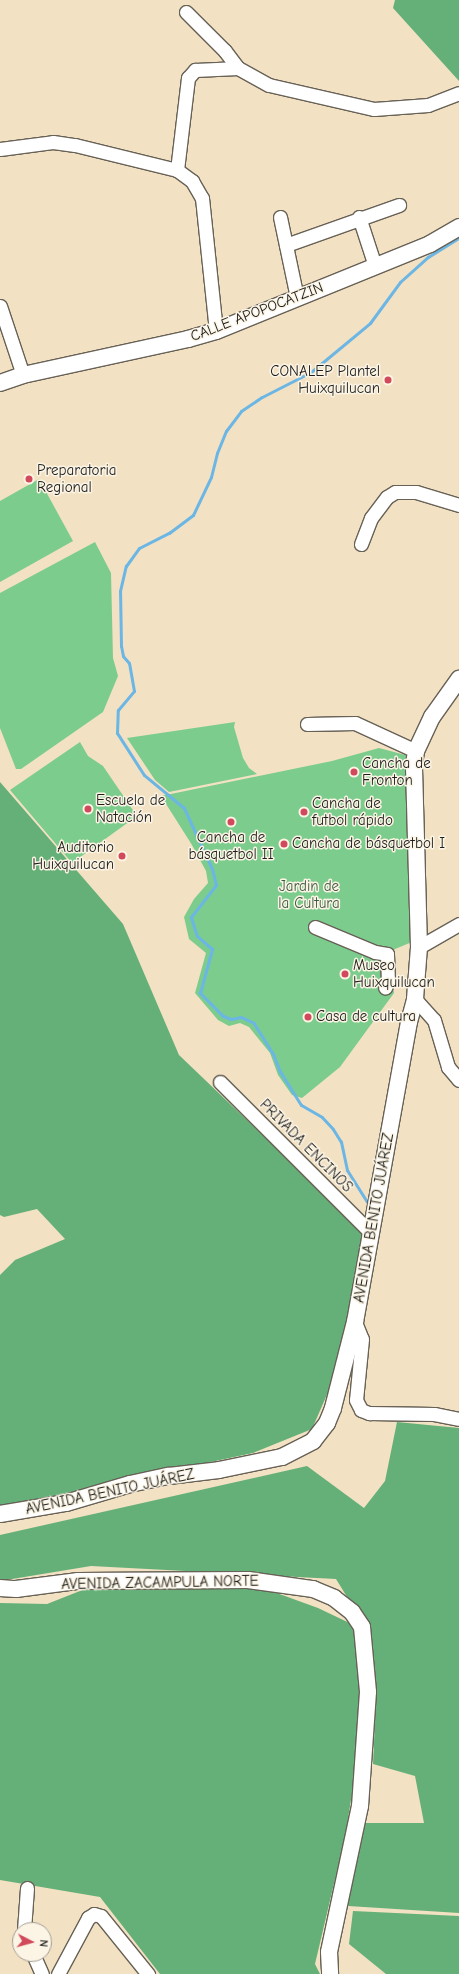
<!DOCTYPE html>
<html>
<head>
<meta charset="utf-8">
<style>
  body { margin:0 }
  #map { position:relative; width:459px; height:1974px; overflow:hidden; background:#f3e1c3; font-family:"Comic Neue",sans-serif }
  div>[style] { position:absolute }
  .green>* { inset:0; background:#7ccc8d }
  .forest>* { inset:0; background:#65b078 }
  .stream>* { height:3px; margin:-1.5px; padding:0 1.5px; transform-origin:1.5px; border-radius:1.5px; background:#6bb6e4 }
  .roads { filter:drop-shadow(1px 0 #676156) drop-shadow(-1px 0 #676156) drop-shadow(0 1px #676156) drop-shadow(0 -1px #676156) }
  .minor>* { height:13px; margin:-6.5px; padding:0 6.5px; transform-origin:6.5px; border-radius:6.5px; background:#fff }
  .major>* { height:16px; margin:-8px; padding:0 8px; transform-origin:8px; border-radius:8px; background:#fff }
  .dots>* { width:11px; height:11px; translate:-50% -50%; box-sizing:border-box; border:2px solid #fcf5e5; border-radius:50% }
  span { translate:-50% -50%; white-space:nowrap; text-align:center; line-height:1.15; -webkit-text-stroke:3px #fcf5e5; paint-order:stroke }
  .street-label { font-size:15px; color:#1c1c1c }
  .poi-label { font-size:15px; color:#1c1c1c }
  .right { translate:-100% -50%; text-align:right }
  .left { translate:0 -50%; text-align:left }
  .park-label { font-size:15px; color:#3e5a44 }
  .north { position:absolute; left:12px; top:1922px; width:40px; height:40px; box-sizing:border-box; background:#fcf5e5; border:1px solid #a29e95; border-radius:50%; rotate:96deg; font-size:11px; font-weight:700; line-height:16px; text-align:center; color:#1c1c1c }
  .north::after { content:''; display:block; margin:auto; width:14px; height:18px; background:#d1495b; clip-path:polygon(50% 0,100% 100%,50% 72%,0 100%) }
</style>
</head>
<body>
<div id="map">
  <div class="green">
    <i style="clip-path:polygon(39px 479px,73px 541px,0 582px,0 501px)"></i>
    <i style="clip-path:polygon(95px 542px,111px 573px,113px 658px,118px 676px,103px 712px,21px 769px,16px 769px,0 728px,0 593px)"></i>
    <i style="clip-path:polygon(235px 722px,234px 727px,243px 758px,249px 768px,257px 774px,169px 792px,155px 780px,127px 738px)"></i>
    <i style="clip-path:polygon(80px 742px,88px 756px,103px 766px,137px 816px,72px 863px,10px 790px)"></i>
    <i style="clip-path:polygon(379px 748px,409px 756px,412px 942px,395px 949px,390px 957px,394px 993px,340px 1067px,302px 1098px,292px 1095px,278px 1075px,270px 1053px,249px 1027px,240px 1023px,229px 1026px,218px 1020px,195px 993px,206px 953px,189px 939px,184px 917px,194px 899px,208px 883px,206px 871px,192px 845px,161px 796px,332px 761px)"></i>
  </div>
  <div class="forest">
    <i style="clip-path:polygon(395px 0,459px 0,459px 81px,393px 8px)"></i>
    <i style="clip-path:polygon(0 782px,123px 924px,179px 1055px,371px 1239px,339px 1367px,312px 1429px,253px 1453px,159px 1473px,70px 1499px,0 1507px,0 1275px,15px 1260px,65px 1239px,37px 1209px,4px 1217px,0 1215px)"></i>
    <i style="clip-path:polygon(397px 1422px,459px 1428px,459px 1913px,348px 1906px,362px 1823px,424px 1823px,415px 1776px,373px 1764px,376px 1698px,368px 1631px,336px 1579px,91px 1566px,0 1581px,0 1535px,307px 1466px,364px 1508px,385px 1481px)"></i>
    <i style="clip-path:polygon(123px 1574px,241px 1580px,318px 1608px,360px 1628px,364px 1697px,357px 1763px,345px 1837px,315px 1964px,320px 1974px,160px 1974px,100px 1897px,0 1880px,0 1603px,47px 1604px)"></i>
    <i style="clip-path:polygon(353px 1911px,459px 1916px,459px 1974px,386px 1974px,349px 1944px)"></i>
  </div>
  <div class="stream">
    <i style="left:369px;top:1205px;width:41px;rotate:-122.2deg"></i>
    <i style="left:347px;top:1170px;width:29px;rotate:-102deg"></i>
    <i style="left:341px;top:1142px;width:15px;rotate:-122deg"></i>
    <i style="left:333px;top:1129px;width:16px;rotate:-133deg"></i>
    <i style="left:322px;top:1117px;width:24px;rotate:-150deg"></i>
    <i style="left:301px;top:1105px;width:39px;rotate:-122deg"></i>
    <i style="left:280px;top:1072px;width:19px;rotate:-111deg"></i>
    <i style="left:273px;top:1054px;width:36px;rotate:-122deg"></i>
    <i style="left:254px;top:1023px;width:14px;rotate:-155deg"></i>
    <i style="left:241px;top:1017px;width:10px;rotate:169deg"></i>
    <i style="left:231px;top:1019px;width:9px;rotate:-159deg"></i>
    <i style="left:223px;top:1016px;width:33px;rotate:-135deg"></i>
    <i style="left:200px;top:993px;width:46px;rotate:-74.7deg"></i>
    <i style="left:212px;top:949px;width:20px;rotate:-139deg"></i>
    <i style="left:197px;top:936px;width:20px;rotate:-108deg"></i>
    <i style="left:191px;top:917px;width:41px;rotate:-52deg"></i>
    <i style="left:216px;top:885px;width:16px;rotate:-104deg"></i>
    <i style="left:212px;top:869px;width:67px;rotate:-114.7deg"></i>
    <i style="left:184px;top:808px;width:52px;rotate:-140.5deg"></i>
    <i style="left:144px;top:775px;width:50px;rotate:-122.7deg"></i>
    <i style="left:117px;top:733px;width:23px;rotate:-88deg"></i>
    <i style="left:118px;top:710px;width:25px;rotate:-50deg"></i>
    <i style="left:134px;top:691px;width:28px;rotate:-100deg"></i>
    <i style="left:129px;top:663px;width:9px;rotate:-131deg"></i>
    <i style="left:123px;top:656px;width:10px;rotate:-101deg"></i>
    <i style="left:121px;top:646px;width:55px;rotate:-91deg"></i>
    <i style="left:120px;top:591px;width:26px;rotate:-77deg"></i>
    <i style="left:126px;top:566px;width:22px;rotate:-54deg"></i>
    <i style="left:139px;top:548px;width:34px;rotate:-27deg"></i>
    <i style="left:169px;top:533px;width:30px;rotate:-37deg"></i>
    <i style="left:193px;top:515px;width:42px;rotate:-64.7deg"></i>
    <i style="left:211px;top:477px;width:25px;rotate:-76deg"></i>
    <i style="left:217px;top:453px;width:24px;rotate:-68deg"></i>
    <i style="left:226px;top:431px;width:25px;rotate:-53deg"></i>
    <i style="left:241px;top:411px;width:25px;rotate:-34deg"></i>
    <i style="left:262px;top:397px;width:55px;rotate:-27deg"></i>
    <i style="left:311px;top:372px;width:77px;rotate:-39.7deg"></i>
    <i style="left:370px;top:323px;width:51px;rotate:-53.8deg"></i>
    <i style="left:400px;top:282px;width:38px;rotate:-42deg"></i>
    <i style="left:428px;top:257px;width:36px;rotate:-32deg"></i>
  </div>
  <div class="roads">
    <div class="minor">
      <i style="left:186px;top:12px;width:55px;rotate:45deg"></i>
      <i style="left:225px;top:51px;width:21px;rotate:53deg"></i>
      <i style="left:238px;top:68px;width:35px;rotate:29deg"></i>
      <i style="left:269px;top:85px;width:108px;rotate:12.9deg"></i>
      <i style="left:374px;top:109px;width:54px;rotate:-4.2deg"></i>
      <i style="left:428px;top:105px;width:33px;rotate:-21deg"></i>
      <i style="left:0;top:149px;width:53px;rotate:-7.5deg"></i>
      <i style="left:53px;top:142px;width:22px;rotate:8deg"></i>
      <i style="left:75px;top:145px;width:105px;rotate:13.8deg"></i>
      <i style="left:177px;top:170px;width:19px;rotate:36deg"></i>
      <i style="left:192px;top:181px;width:20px;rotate:60deg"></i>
      <i style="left:202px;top:198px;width:134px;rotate:84deg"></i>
      <i style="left:177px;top:170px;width:93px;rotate:-83.2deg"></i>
      <i style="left:188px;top:78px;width:11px;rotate:-49deg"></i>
      <i style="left:195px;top:70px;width:43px;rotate:-2.7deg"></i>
      <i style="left:280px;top:217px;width:83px;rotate:78.1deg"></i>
      <i style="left:359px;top:217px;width:52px;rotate:71.9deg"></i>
      <i style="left:286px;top:245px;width:120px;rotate:-19.5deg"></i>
      <i style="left:0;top:306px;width:73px;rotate:71.6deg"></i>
      <i style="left:361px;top:544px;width:28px;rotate:-69deg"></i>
      <i style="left:371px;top:518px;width:26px;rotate:-53deg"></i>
      <i style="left:387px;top:497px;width:9px;rotate:-32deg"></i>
      <i style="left:395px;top:492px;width:21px"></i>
      <i style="left:416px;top:492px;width:45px;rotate:16.8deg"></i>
      <i style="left:307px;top:724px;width:48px;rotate:-1.2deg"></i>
      <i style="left:355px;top:723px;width:67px;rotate:24.7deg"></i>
      <i style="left:315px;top:927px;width:65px;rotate:22.6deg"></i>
      <i style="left:375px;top:952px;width:12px;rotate:9deg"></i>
      <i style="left:387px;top:954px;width:25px;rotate:88deg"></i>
      <i style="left:388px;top:979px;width:9px;rotate:108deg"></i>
      <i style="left:419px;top:947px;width:46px;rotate:-29.9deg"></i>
      <i style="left:415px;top:999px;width:28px;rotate:48deg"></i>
      <i style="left:434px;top:1020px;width:49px;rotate:73.4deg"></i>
      <i style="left:448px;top:1067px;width:17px;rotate:50deg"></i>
      <i style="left:220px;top:1082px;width:214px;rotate:45deg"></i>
      <i style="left:355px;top:1322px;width:18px;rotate:68deg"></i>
      <i style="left:362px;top:1339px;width:61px;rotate:95.6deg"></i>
      <i style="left:356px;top:1400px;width:11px;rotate:63deg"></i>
      <i style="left:361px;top:1410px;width:9px;rotate:21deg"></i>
      <i style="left:369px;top:1413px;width:65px;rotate:0.9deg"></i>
      <i style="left:434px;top:1414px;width:25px;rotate:11deg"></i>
      <i style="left:24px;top:1930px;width:42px;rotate:-85.9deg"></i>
      <i style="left:33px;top:1954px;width:22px;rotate:66deg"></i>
      <i style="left:58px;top:1974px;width:64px;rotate:-61.8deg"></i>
      <i style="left:88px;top:1918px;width:7px;rotate:-34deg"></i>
      <i style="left:94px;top:1914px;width:7px;rotate:16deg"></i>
      <i style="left:101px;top:1916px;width:75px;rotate:51deg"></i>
    </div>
    <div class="major">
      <i style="left:0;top:383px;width:24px;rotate:-19deg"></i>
      <i style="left:23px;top:375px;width:169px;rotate:-12.3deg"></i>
      <i style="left:188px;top:339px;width:29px;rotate:-16deg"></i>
      <i style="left:216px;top:331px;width:231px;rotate:-22.1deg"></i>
      <i style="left:430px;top:244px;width:34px;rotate:-30deg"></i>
      <i style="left:0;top:1514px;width:67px;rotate:-9.5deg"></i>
      <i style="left:66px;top:1503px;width:67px;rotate:-16.5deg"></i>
      <i style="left:130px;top:1484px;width:40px;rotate:-12deg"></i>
      <i style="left:169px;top:1476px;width:50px;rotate:-6.8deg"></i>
      <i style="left:219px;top:1470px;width:64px;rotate:-11.7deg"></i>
      <i style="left:282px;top:1457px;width:35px;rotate:-27deg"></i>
      <i style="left:313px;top:1441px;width:23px;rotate:-52deg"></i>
      <i style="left:327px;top:1423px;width:16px;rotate:-68deg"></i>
      <i style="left:333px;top:1408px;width:89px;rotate:-75.7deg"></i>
      <i style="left:355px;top:1322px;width:305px;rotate:-79.8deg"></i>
      <i style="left:409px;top:1022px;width:24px;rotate:-75deg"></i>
      <i style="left:415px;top:999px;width:52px;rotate:-85.6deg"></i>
      <i style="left:419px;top:947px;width:183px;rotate:-91.6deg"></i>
      <i style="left:414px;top:764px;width:13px;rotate:-81deg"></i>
      <i style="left:416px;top:751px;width:38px;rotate:-65deg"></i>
      <i style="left:432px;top:717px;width:47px;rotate:-54.6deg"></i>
      <i style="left:0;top:1588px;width:16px;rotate:4deg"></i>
      <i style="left:16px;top:1589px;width:63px;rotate:-7.4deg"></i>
      <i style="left:78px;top:1581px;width:170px;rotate:-0.3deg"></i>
      <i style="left:248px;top:1580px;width:66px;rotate:7.9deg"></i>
      <i style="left:313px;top:1589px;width:23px;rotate:23deg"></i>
      <i style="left:334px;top:1598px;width:23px;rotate:38deg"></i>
      <i style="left:352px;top:1612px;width:18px;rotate:56deg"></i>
      <i style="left:362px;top:1627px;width:65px;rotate:84.7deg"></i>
      <i style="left:368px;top:1692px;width:114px;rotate:94deg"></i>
      <i style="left:360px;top:1806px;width:149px;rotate:102deg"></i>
      <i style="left:329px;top:1952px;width:22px;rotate:87deg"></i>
    </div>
  </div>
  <div class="dots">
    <i style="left:388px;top:380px;background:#d1495b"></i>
    <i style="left:29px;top:479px;background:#d1495b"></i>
    <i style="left:354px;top:772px;background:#d1495b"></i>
    <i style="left:88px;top:809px;background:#d1495b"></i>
    <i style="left:304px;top:812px;background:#d1495b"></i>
    <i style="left:231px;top:822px;background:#d1495b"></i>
    <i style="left:284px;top:844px;background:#d1495b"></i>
    <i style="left:122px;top:856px;background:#d1495b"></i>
    <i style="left:345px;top:974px;background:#d1495b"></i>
    <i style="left:308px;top:1017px;background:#d1495b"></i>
  </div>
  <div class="street-label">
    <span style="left:257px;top:312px;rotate:-21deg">CALLE APOPOCATZIN</span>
    <span style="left:306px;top:1146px;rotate:45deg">PRIVADA ENCINOS</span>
    <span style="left:374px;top:1218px;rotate:-80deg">AVENIDA BENITO JUÁREZ</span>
    <span style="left:110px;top:1492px;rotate:-12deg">AVENIDA BENITO JUÁREZ</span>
    <span style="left:160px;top:1583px;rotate:-1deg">AVENIDA ZACAMPULA NORTE</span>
  </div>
  <div class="poi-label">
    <span class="right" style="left:380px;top:380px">CONALEP Plantel<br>Huixquilucan</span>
    <span class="left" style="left:37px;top:479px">Preparatoria<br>Regional</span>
    <span class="left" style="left:362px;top:772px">Cancha de<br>Fronton</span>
    <span class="left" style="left:96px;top:809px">Escuela de<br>Natación</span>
    <span class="left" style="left:312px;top:812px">Cancha de<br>futbol rápido</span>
    <span style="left:231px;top:846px">Cancha de<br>básquetbol II</span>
    <span class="left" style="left:292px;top:844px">Cancha de básquetbol I</span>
    <span class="right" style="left:114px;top:856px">Auditorio<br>Huixquilucan</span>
    <span class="left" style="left:353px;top:974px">Museo<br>Huixquilucan</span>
    <span class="left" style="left:316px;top:1017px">Casa de cultura</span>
  </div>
  <div class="park-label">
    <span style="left:309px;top:895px">Jardin de<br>la Cultura</span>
  </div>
  <div class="north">N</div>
</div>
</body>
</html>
